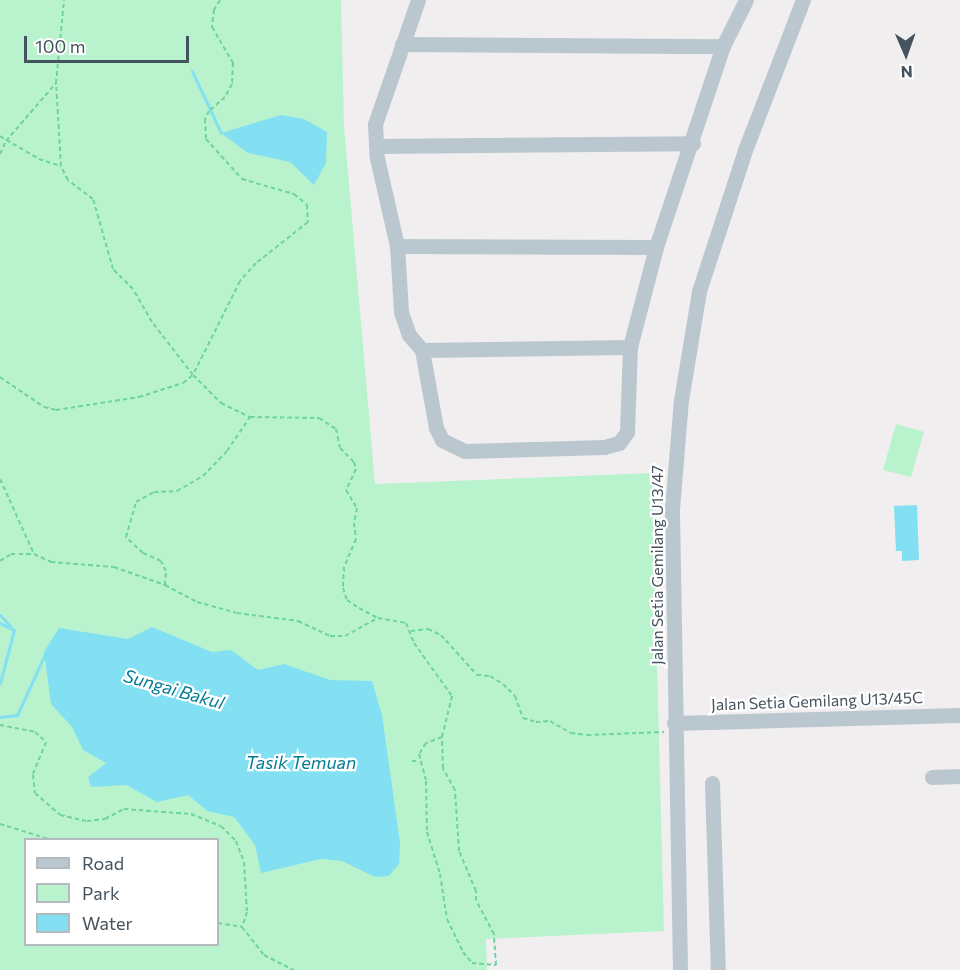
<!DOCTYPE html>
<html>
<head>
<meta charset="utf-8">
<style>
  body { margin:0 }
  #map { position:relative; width:960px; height:970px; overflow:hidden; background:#f1eeef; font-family:Commissioner,sans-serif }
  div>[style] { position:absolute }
  .green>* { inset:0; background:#b9f3cd }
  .water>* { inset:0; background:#83e0f3 }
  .stream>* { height:3px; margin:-1.5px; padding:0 1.5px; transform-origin:1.5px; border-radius:1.5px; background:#83e0f3 }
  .path>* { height:2px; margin-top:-1px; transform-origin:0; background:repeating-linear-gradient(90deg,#6ed39e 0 4.5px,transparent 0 7.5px) }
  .minor>* { height:15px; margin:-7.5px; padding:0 7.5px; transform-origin:7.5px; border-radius:7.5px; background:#bbc7cf }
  span { translate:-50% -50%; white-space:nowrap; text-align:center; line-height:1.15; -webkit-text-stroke:4.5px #fff; paint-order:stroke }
  .street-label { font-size:16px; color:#45535e }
  .water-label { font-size:18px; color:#047c94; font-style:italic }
  .legend { position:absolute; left:24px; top:838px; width:195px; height:108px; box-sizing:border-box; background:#fff; border:2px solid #b5babf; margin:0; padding:8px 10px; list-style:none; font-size:18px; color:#45535e }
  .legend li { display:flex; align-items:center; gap:12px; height:30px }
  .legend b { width:30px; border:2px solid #b5babf }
  .north { position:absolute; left:876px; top:24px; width:60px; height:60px; -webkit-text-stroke:4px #fff; paint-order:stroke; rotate:178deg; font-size:16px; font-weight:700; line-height:24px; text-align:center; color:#45535e }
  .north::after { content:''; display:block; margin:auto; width:21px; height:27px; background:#45535e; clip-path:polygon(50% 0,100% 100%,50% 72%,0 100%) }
  .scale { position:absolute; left:24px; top:36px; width:165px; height:27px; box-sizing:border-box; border:3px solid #45535e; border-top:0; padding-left:8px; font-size:18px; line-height:21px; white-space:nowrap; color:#45535e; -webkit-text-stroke:4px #fff; paint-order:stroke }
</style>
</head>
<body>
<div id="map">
  <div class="green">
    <i style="clip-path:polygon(evenodd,0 0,341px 0,344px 126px,375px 484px,652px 473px,664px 931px,486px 939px,487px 970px,0 970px,0 0,26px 840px,218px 840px,218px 944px,26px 944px,26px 840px)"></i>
    <i style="clip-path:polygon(896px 424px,924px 432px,911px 477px,883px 470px)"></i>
  </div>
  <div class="water">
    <i style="clip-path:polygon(281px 115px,304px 119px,327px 132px,326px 163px,314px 185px,290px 162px,248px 153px,221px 133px)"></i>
    <i style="clip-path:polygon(917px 505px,919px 560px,902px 561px,902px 551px,896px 551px,894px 506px)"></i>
    <i style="clip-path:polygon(152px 627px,212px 652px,231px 650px,258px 670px,284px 664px,330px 680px,372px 681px,382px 715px,400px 843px,399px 864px,389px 876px,375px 877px,342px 861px,321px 859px,261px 873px,255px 845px,234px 817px,207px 811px,188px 795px,157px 802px,126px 785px,91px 787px,88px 777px,106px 763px,83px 750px,72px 727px,51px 704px,44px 652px,59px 628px,128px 639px)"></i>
  </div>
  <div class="stream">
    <i style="left:192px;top:71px;width:68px;rotate:64.9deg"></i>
    <i style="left:0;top:615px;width:16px;rotate:47deg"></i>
    <i style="left:0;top:623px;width:16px;rotate:27deg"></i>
    <i style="left:14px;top:630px;width:55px;rotate:104.8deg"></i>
    <i style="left:0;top:717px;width:17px;rotate:-7deg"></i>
    <i style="left:17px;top:715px;width:69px;rotate:-65.3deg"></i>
  </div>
  <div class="path">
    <i style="left:220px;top:0;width:12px;rotate:121deg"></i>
    <i style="left:214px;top:10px;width:17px;rotate:97deg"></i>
    <i style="left:212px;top:27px;width:42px;rotate:59.7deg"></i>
    <i style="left:233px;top:63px;width:21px;rotate:93deg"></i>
    <i style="left:232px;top:84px;width:15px;rotate:118deg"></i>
    <i style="left:225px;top:97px;width:21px;rotate:139deg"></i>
    <i style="left:209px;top:111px;width:9px;rotate:117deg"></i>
    <i style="left:205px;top:119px;width:20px;rotate:87deg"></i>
    <i style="left:206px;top:139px;width:54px;rotate:48deg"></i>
    <i style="left:242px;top:179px;width:54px;rotate:16.1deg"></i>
    <i style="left:294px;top:194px;width:17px;rotate:40deg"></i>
    <i style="left:307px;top:205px;width:17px;rotate:87deg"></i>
    <i style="left:308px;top:222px;width:66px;rotate:141.7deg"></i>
    <i style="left:256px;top:263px;width:24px;rotate:132deg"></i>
    <i style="left:240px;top:281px;width:105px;rotate:116.6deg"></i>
    <i style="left:193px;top:375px;width:40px;rotate:45deg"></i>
    <i style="left:221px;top:403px;width:32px;rotate:26deg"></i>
    <i style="left:250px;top:417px;width:69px;rotate:0.8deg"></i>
    <i style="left:319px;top:418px;width:20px;rotate:33deg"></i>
    <i style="left:336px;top:429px;width:19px;rotate:78deg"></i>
    <i style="left:340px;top:448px;width:20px;rotate:45deg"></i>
    <i style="left:354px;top:462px;width:7px;rotate:74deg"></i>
    <i style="left:356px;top:469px;width:23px;rotate:115deg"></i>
    <i style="left:346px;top:490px;width:21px;rotate:59deg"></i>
    <i style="left:357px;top:508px;width:15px;rotate:101deg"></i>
    <i style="left:354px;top:523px;width:16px;rotate:83deg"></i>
    <i style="left:356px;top:539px;width:30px;rotate:113deg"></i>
    <i style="left:344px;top:567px;width:21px;rotate:93deg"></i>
    <i style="left:343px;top:588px;width:13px;rotate:72deg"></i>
    <i style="left:347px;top:600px;width:14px;rotate:34deg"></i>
    <i style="left:359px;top:608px;width:21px;rotate:28deg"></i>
    <i style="left:378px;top:618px;width:28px;rotate:10deg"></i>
    <i style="left:406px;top:623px;width:22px;rotate:68deg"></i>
    <i style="left:414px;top:643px;width:65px;rotate:54.4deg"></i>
    <i style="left:452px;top:696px;width:42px;rotate:103.7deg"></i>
    <i style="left:442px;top:737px;width:17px;rotate:159deg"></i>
    <i style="left:426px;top:743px;width:13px;rotate:122deg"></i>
    <i style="left:419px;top:754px;width:28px;rotate:75deg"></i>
    <i style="left:426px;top:781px;width:51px;rotate:88.9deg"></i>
    <i style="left:427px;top:832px;width:44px;rotate:72.8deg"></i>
    <i style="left:440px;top:874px;width:46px;rotate:81.2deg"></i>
    <i style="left:447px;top:919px;width:37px;rotate:64deg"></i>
    <i style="left:463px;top:952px;width:14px;rotate:51deg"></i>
    <i style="left:472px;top:963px;width:24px;rotate:5deg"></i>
    <i style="left:496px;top:965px;width:31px;rotate:-94deg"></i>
    <i style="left:494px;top:934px;width:38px;rotate:-118deg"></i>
    <i style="left:476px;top:900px;width:9px;rotate:-90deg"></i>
    <i style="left:476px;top:891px;width:43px;rotate:-113deg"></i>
    <i style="left:459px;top:851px;width:61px;rotate:-93.8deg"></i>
    <i style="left:455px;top:790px;width:25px;rotate:-119deg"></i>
    <i style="left:443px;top:768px;width:31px;rotate:-92deg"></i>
    <i style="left:0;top:136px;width:45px;rotate:30.5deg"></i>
    <i style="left:39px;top:159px;width:23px;rotate:18deg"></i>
    <i style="left:0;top:154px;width:14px;rotate:-65deg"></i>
    <i style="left:6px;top:141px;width:77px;rotate:-49.2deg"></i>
    <i style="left:0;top:377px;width:53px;rotate:34.3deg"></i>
    <i style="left:44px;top:407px;width:12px;rotate:14deg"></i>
    <i style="left:56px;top:410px;width:84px;rotate:-8.9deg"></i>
    <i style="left:139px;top:397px;width:46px;rotate:-17.7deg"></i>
    <i style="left:183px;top:383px;width:13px;rotate:-39deg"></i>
    <i style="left:193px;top:375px;width:67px;rotate:-127.7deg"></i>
    <i style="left:152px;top:322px;width:38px;rotate:-120deg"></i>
    <i style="left:133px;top:289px;width:28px;rotate:-135deg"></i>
    <i style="left:113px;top:269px;width:73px;rotate:-105.9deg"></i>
    <i style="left:93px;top:199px;width:31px;rotate:-143deg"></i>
    <i style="left:68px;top:180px;width:16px;rotate:-117deg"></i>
    <i style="left:61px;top:166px;width:83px;rotate:-93.4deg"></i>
    <i style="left:56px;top:83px;width:83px;rotate:-84.5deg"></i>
    <i style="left:0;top:479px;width:82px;rotate:65.6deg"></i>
    <i style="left:34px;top:554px;width:19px;rotate:25deg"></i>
    <i style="left:51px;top:562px;width:63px;rotate:4.5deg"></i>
    <i style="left:114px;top:567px;width:54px;rotate:19.4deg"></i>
    <i style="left:165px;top:585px;width:36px;rotate:28deg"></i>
    <i style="left:197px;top:602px;width:41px;rotate:15.4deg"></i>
    <i style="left:237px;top:613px;width:62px;rotate:7.5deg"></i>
    <i style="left:298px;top:621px;width:35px;rotate:25deg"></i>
    <i style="left:330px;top:636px;width:15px"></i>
    <i style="left:345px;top:636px;width:38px;rotate:-29deg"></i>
    <i style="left:0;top:561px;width:13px;rotate:-32deg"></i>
    <i style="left:11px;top:554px;width:23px"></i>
    <i style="left:165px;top:585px;width:14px;rotate:-86deg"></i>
    <i style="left:166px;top:571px;width:11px;rotate:-117deg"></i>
    <i style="left:161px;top:561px;width:20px;rotate:-156deg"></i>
    <i style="left:143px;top:553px;width:23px;rotate:-137deg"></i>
    <i style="left:126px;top:537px;width:36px;rotate:-74deg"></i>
    <i style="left:136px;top:502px;width:21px;rotate:-29deg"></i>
    <i style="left:154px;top:492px;width:23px;rotate:-2deg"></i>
    <i style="left:177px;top:491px;width:30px;rotate:-30deg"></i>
    <i style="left:203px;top:476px;width:35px;rotate:-46deg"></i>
    <i style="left:227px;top:451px;width:41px;rotate:-55.9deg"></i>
    <i style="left:411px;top:631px;width:17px;rotate:-7deg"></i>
    <i style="left:428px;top:629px;width:14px;rotate:25deg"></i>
    <i style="left:441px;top:635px;width:54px;rotate:48deg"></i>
    <i style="left:477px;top:675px;width:13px;rotate:4deg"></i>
    <i style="left:490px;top:676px;width:15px;rotate:32deg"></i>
    <i style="left:503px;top:684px;width:17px;rotate:45deg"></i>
    <i style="left:515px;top:696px;width:23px;rotate:70deg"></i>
    <i style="left:523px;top:718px;width:14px;rotate:17deg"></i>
    <i style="left:536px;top:722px;width:14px;rotate:-4deg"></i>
    <i style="left:550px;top:721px;width:24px;rotate:30deg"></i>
    <i style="left:571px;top:733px;width:16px;rotate:7deg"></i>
    <i style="left:587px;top:735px;width:77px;rotate:-2.2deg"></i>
    <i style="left:0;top:725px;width:36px;rotate:11deg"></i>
    <i style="left:35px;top:732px;width:15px;rotate:42deg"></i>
    <i style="left:46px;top:742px;width:35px;rotate:112deg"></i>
    <i style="left:33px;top:775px;width:18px;rotate:84deg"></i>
    <i style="left:35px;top:793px;width:33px;rotate:41deg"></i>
    <i style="left:60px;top:815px;width:28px;rotate:13deg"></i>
    <i style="left:87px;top:821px;width:18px;rotate:-6deg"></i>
    <i style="left:105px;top:819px;width:21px;rotate:-28deg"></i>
    <i style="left:124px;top:809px;width:67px;rotate:4.3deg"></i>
    <i style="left:191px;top:814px;width:32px;rotate:22deg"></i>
    <i style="left:221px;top:826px;width:21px;rotate:45deg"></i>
    <i style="left:236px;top:841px;width:22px;rotate:69deg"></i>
    <i style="left:244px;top:862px;width:50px;rotate:86.6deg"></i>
    <i style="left:247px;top:912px;width:16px;rotate:108deg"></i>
    <i style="left:412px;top:761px;width:7px"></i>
    <i style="left:0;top:824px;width:54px;rotate:17.1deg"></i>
    <i style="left:218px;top:923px;width:24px;rotate:9deg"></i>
    <i style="left:242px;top:927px;width:36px;rotate:52deg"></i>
    <i style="left:264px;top:955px;width:34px;rotate:27deg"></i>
  </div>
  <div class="minor">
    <i style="left:418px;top:0;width:131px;rotate:109.1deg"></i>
    <i style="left:375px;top:124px;width:34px;rotate:87deg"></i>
    <i style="left:377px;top:158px;width:90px;rotate:77.2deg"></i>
    <i style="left:397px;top:246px;width:66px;rotate:86.5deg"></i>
    <i style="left:401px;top:312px;width:24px;rotate:71deg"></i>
    <i style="left:409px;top:335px;width:20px;rotate:49deg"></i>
    <i style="left:422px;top:350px;width:79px;rotate:79.8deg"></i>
    <i style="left:436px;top:428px;width:13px;rotate:63deg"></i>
    <i style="left:442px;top:440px;width:25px;rotate:26deg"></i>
    <i style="left:465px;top:451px;width:139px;rotate:-1.6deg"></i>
    <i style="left:604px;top:447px;width:16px;rotate:-15deg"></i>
    <i style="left:619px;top:443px;width:14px;rotate:-54deg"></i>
    <i style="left:627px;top:432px;width:85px;rotate:-88deg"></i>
    <i style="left:630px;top:347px;width:103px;rotate:-75.4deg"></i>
    <i style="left:656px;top:247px;width:212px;rotate:-71.6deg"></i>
    <i style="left:723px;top:46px;width:51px;rotate:-63.4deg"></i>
    <i style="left:402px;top:44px;width:321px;rotate:0.4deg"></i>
    <i style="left:376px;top:146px;width:317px;rotate:-0.5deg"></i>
    <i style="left:397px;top:246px;width:259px;rotate:0.2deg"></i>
    <i style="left:422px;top:350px;width:208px;rotate:-0.8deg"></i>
    <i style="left:674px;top:723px;width:286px;rotate:-1.6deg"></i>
    <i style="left:932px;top:777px;width:28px;rotate:-2deg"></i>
    <i style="left:712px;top:783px;width:187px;rotate:88.2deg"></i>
    <i style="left:680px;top:970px;width:461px;rotate:-91deg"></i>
    <i style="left:672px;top:509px;width:109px;rotate:-85.3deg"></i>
    <i style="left:681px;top:400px;width:110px;rotate:-80.6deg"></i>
    <i style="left:699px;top:291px;width:148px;rotate:-71.9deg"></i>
    <i style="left:745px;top:150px;width:161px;rotate:-68.9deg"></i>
  </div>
  <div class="street-label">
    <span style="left:657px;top:565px;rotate:-90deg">Jalan Setia Gemilang U13/47</span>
    <span style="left:817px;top:701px;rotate:-2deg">Jalan Setia Gemilang U13/45C</span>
  </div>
  <div class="water-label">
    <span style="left:174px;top:689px;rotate:16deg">Sungai Bakul</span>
    <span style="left:301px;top:762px">Tasik Temuan</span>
  </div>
  <ul class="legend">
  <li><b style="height:8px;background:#bbc7cf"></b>Road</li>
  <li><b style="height:16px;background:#b9f3cd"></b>Park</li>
  <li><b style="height:16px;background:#83e0f3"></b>Water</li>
  </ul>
  <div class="north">N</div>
  <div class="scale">100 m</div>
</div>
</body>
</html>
